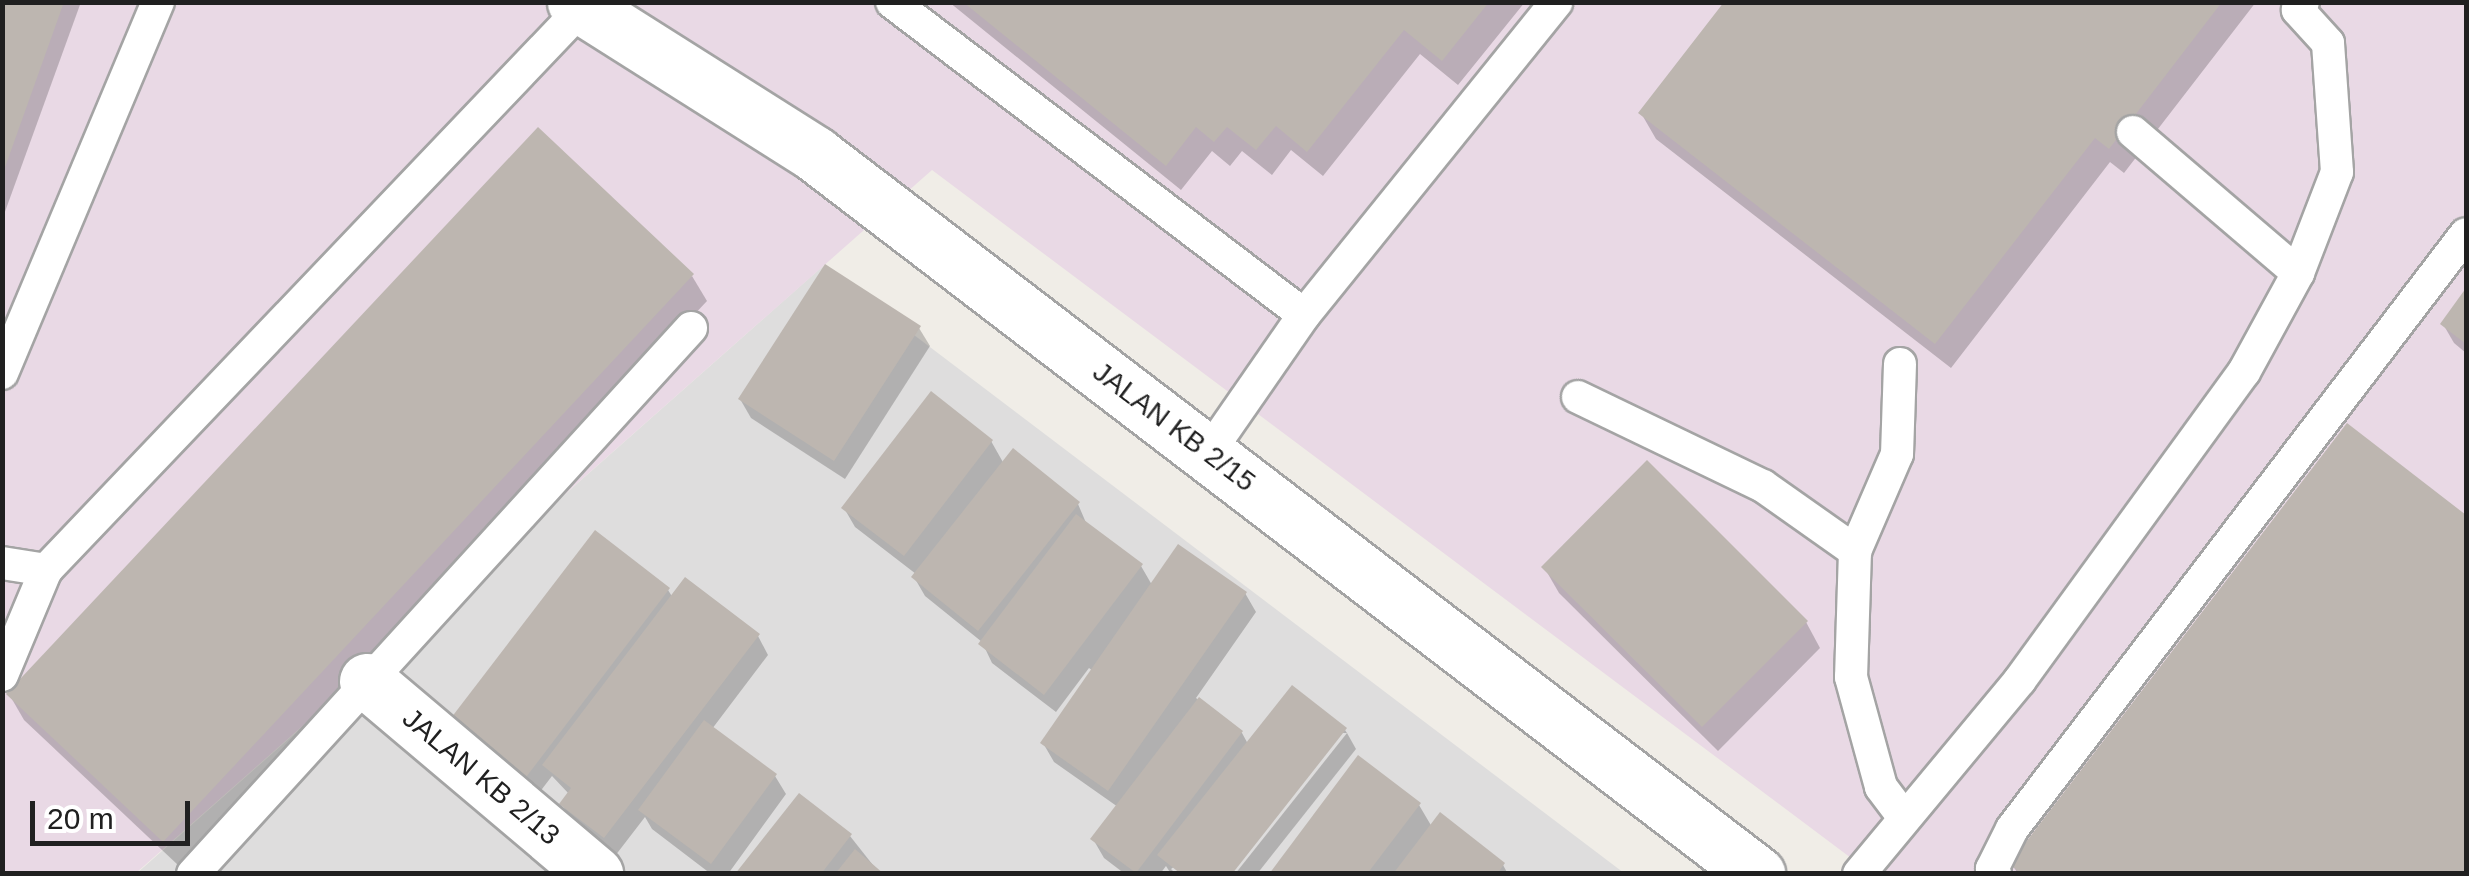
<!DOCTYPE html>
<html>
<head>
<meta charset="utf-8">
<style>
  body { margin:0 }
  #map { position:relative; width:2469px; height:876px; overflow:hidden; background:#f0ede7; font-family:Arial,sans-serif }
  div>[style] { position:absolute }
  .residential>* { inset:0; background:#dedddd }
  .industrial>* { inset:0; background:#e9d9e5 }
  .shadow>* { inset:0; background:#0003 }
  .building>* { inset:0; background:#bdb6b0 }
  .roads { filter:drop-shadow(2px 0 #a4a4a4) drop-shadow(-2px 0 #a4a4a4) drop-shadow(0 2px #a4a4a4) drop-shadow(0 -2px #a4a4a4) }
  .lane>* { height:32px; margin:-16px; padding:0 16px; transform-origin:16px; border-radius:16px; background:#fff }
  .street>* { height:55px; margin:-27.5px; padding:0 27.5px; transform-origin:27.5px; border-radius:27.5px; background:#fff }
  span { translate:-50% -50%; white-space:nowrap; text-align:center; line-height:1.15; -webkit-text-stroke:8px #fff; paint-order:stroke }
  .street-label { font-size:28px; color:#202020 }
  .frame { position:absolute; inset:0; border:5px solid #202020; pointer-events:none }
  .scale { position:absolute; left:30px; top:801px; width:160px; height:45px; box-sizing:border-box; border:5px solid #202020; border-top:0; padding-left:12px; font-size:30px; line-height:35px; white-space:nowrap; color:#202020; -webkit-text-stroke:8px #fff; paint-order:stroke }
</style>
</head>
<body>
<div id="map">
  <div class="residential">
    <i style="clip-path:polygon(823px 266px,1624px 873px,136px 874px)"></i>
  </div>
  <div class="industrial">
    <i style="clip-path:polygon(2px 3px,2466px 3px,2466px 873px,1871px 873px,932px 170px,136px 873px,3px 873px)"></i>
  </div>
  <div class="shadow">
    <i style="clip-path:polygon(2px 2px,81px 2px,2px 220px)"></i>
    <i style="clip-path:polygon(949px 2px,1525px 2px,1458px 85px,1420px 54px,1323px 176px,1291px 150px,1272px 175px,1242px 151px,1230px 166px,1212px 151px,1181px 190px)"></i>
    <i style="clip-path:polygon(1727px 2px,2256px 2px,2124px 173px,2110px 162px,1951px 368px,1656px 139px,1641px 113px)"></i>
    <i style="clip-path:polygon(692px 276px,707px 301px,179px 866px,24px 720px,9px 694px)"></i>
    <i style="clip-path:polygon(2466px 292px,2466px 353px,2454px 343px,2443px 324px)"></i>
    <i style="clip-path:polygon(919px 328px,930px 346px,845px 479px,751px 418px,740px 399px)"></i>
    <i style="clip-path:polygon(2348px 427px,2466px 518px,2466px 874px,2018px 874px,2012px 864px)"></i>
    <i style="clip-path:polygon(991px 441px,1004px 464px,1078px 504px,1087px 525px,1141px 566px,1152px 585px,1245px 593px,1256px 612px,1196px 698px,1242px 733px,1248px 744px,1345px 730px,1347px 733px,1340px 733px,1175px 866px,1171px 869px,1176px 874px,1171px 874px,1166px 866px,1160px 874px,1125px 874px,1104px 858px,1093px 839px,1118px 807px,1054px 762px,1043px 743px,1093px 671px,1089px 668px,1056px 712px,992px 663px,982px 642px,925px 596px,914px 577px,916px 574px,855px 527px,844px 508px)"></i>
    <i style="clip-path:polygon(1544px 567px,1806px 622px,1820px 648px,1718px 751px,1559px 593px)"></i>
    <i style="clip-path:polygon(668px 590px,673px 598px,758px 636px,768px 655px,712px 729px,775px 776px,786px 794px,728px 874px,711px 874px,652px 829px,645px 817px,615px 856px,573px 823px,562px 804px,569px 794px,552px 776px,526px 810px,452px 754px)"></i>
    <i style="clip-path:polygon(1347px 733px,1356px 749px,1257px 874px,1235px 874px)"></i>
    <i style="clip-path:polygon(1419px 805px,1432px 827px,1503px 865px,1508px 874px,1272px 874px)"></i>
    <i style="clip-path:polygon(850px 836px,880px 874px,738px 874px)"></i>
  </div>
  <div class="building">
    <i style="clip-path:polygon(2px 2px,64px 2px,3px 173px,2px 173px)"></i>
    <i style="clip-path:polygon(963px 2px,1489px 2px,1442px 61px,1404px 30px,1307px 152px,1276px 126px,1256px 150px,1227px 127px,1214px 142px,1196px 127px,1166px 166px)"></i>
    <i style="clip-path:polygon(1724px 2px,2222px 2px,2109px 149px,2095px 138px,1935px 344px,1638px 113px)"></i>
    <i style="clip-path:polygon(538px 127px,694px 274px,163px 842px,6px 694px)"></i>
    <i style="clip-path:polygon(825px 264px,921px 326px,834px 461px,738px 399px)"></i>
    <i style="clip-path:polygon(2466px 288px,2466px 344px,2440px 324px)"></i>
    <i style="clip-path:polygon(931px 391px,993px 440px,904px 556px,841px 508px)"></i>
    <i style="clip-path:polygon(2347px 423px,2466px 515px,2466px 874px,2022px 874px,2009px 864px)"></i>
    <i style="clip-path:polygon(1013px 448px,1080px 502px,978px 631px,911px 577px)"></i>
    <i style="clip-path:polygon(1647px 460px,1808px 621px,1702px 727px,1541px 567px)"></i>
    <i style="clip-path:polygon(1076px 514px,1143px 564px,1044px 695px,978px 644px)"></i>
    <i style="clip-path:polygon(595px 530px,670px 588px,514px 793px,438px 735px)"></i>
    <i style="clip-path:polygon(1178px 544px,1247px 592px,1108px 791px,1040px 743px)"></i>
    <i style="clip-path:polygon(685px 577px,760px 634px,604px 838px,559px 804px,571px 788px,542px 765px)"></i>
    <i style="clip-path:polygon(1292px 685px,1347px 728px,1232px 874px,1181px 874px,1157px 855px)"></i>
    <i style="clip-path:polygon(1199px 697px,1243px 731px,1136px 873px,1090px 839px)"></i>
    <i style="clip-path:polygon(704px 720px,777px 774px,711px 864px,638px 810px)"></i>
    <i style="clip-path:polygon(1358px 755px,1421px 803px,1367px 874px,1269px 874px)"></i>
    <i style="clip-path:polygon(799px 793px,852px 834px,821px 874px,735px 874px)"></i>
    <i style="clip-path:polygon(1440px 812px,1505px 863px,1497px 874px,1393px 874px)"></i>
    <i style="clip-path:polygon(855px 849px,884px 874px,835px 874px)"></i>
  </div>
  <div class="roads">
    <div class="lane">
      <i style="left:892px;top:2px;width:517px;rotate:37.22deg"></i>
      <i style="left:2133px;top:132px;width:217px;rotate:40.5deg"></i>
      <i style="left:1900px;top:364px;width:90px;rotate:91.9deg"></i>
      <i style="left:1897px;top:454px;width:106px;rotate:113.4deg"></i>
      <i style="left:1855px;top:551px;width:126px;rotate:91.8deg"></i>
      <i style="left:1851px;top:677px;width:114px;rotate:74.7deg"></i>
      <i style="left:1881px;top:787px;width:36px;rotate:53deg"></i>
      <i style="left:2px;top:373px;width:402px;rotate:-67.2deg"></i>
      <i style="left:1578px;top:397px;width:205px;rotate:25.7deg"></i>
      <i style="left:1763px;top:486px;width:113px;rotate:35.2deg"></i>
      <i style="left:1209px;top:452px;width:167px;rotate:-55.3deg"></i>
      <i style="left:1304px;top:315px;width:402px;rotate:-51.1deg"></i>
      <i style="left:2px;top:563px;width:45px;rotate:9deg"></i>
      <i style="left:2px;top:675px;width:114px;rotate:-67.3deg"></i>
      <i style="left:46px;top:570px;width:778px;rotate:-46.35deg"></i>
      <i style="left:193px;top:874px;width:739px;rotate:-47.63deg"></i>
      <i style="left:1859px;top:874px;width:252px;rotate:-50.3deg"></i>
      <i style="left:2020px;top:680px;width:381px;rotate:-54deg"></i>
      <i style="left:2244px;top:372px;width:113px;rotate:-61.4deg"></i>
      <i style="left:2298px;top:273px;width:108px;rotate:-68.9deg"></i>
      <i style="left:2337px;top:172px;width:129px;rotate:-94deg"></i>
      <i style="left:2328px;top:43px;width:45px;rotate:-132.3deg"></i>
      <i style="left:2298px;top:10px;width:9px;rotate:-58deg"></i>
      <i style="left:1995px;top:874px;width:6px;rotate:-121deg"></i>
      <i style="left:1992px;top:869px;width:45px;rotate:-63.4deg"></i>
      <i style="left:2012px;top:829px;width:748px;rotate:-52.66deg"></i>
    </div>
    <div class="street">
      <i style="left:575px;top:2px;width:284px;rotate:32.3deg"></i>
      <i style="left:815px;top:154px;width:1186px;rotate:37.39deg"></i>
      <i style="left:367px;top:681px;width:299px;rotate:40.2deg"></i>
    </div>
  </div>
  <div class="street-label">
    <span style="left:1174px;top:427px;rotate:37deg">JALAN KB 2/15</span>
    <span style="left:481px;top:777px;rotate:40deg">JALAN KB 2/13</span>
  </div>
  <div class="frame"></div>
  <div class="scale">20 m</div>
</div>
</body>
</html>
